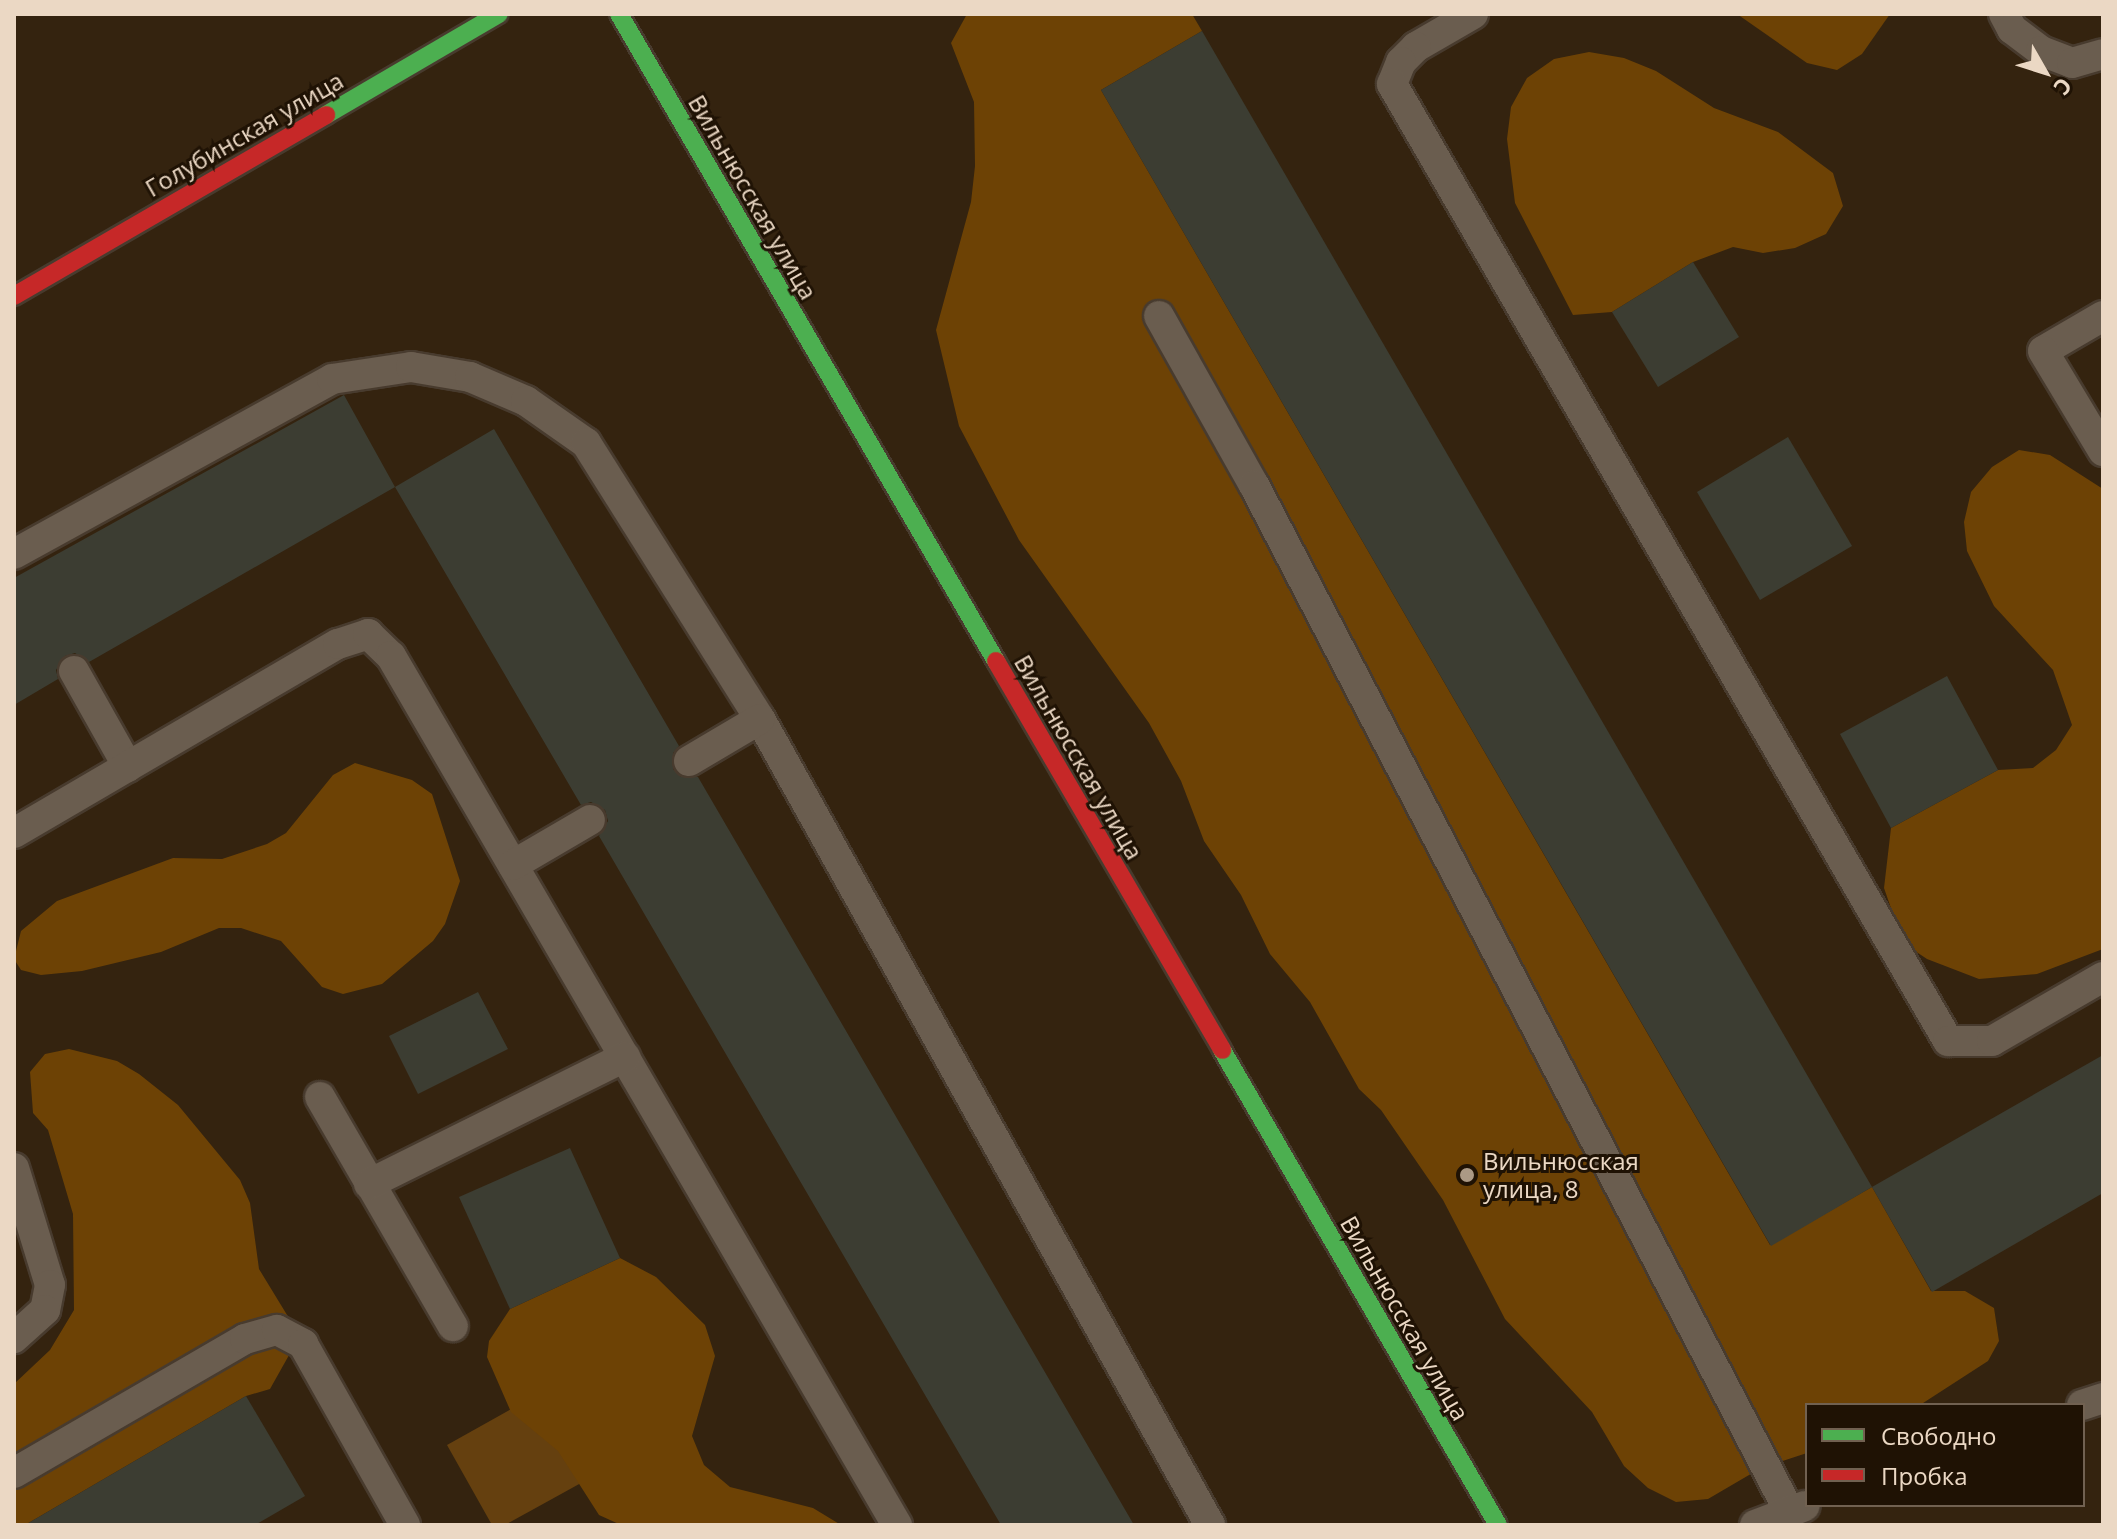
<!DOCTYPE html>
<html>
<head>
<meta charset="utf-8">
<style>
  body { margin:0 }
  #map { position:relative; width:2117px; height:1539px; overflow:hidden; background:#34230f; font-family:"Open Sans",sans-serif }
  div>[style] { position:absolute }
  .green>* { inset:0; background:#65400f }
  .forest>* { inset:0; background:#6d4205 }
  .building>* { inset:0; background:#3c3d32 }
  .roads { filter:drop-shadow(2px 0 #483b2e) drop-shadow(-2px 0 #483b2e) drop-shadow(0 2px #483b2e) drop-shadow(0 -2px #483b2e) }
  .lane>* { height:30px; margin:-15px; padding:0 15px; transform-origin:15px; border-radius:15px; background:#6a5d4f }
  .fast>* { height:18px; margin:-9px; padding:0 9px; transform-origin:9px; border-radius:9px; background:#4caf50 }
  .jam>* { height:18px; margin:-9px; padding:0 9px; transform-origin:9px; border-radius:9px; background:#c62828 }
  .dots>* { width:22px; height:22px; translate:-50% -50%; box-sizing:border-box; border:4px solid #1f1204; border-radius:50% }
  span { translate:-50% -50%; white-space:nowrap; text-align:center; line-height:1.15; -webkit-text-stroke:6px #1f1204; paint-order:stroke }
  .street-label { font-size:24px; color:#ebd8c4 }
  .poi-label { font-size:24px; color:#ebd8c4 }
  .left { translate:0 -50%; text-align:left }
  .frame { position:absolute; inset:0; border:16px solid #ebd8c4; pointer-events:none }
  .legend { position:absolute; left:1805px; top:1403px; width:280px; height:104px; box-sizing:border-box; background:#1f1204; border:2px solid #716151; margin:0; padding:10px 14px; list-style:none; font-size:24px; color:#ebd8c4 }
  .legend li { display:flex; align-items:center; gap:16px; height:40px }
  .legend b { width:40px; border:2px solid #716151 }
  .north { position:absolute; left:2005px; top:32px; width:80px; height:80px; -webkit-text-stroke:6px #1f1204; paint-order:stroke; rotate:129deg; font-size:22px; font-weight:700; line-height:32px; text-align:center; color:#ebd8c4 }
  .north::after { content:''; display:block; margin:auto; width:28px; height:36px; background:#ebd8c4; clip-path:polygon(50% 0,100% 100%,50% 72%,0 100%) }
</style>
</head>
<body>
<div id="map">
  <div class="green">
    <i style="clip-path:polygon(581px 1370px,630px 1456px,505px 1525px,492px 1525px,447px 1445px)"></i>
  </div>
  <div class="forest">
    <i style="clip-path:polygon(967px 14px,1192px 14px,1202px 31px,1101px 90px,1770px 1245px,1872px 1187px,1931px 1291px,1965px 1291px,1994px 1308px,1999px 1341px,1988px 1361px,1920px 1405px,1807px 1405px,1807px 1453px,1761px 1468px,1708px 1499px,1676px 1502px,1648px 1488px,1624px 1466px,1592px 1412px,1505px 1319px,1443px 1200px,1381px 1110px,1359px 1089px,1310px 1002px,1270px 954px,1241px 895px,1204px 841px,1181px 781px,1149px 723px,1019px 540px,959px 426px,936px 330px,971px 202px,975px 166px,974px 102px,951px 43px)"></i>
    <i style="clip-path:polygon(1737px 14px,1890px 14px,1862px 54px,1837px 70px,1807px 63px)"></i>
    <i style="clip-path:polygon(1589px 52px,1624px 58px,1656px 71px,1714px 108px,1778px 132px,1833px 173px,1843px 206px,1826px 234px,1795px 248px,1763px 253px,1733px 247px,1693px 262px,1612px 312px,1573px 315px,1515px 203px,1507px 139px,1511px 107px,1527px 78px,1554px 59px)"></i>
    <i style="clip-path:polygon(2019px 450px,2050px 455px,2103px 489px,2103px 949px,2037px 974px,1979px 979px,1927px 959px,1903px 943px,1884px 888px,1891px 828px,1998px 770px,2033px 768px,2056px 750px,2072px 725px,2053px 670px,1994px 606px,1967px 551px,1964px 522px,1971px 492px,1992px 467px)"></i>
    <i style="clip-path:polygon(355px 763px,412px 780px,432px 794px,460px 881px,445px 924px,433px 941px,382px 984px,343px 994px,322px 987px,281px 941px,241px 928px,219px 928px,161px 952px,82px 971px,41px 975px,21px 970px,14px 959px,21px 931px,57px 901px,173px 858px,222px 859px,267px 844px,286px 833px,333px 775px)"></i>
    <i style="clip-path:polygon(69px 1049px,117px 1061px,139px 1074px,178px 1105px,240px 1180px,250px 1203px,259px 1269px,295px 1328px,293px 1348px,270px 1389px,246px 1396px,25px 1525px,14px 1525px,14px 1384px,50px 1350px,74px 1310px,73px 1214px,48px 1130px,33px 1113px,30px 1072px,45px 1054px)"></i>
    <i style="clip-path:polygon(620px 1258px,656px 1277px,705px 1325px,715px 1356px,692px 1436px,704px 1465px,730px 1487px,813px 1508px,841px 1525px,621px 1525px,599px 1515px,558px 1451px,511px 1412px,487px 1357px,489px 1341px,510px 1309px)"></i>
  </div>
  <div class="building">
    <i style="clip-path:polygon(1202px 31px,1872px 1187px,1771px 1246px,1101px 90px)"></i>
    <i style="clip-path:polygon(1693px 262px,1739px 337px,1658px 387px,1612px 312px)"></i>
    <i style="clip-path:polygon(344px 395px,395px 487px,89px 662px,75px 653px,65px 656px,56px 670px,58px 679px,14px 705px,14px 578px)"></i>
    <i style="clip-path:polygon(494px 429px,679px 746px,673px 753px,673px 769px,681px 777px,698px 777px,1134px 1525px,1001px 1525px,741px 1080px,599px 836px,608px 821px,605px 810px,591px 802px,581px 805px,395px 487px)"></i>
    <i style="clip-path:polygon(1788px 437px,1852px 546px,1760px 600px,1697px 492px)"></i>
    <i style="clip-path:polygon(1947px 676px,1998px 770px,1891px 828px,1840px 734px)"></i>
    <i style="clip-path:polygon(478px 992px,508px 1049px,418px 1094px,389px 1036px)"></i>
    <i style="clip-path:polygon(2103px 1055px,2103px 1193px,1932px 1292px,1872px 1187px)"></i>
    <i style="clip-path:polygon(570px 1148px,620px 1258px,510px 1309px,459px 1197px)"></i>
    <i style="clip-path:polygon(246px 1396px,305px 1496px,255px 1525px,25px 1525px)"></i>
  </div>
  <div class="roads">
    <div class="lane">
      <i style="left:1473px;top:14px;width:66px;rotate:149.9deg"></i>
      <i style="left:1416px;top:47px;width:21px;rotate:135deg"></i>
      <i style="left:1401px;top:62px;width:24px;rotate:112deg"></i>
      <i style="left:1392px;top:84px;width:1107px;rotate:59.84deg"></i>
      <i style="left:1948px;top:1041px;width:44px"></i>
      <i style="left:1992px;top:1041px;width:128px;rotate:-30deg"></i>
      <i style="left:2004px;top:14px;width:17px;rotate:62deg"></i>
      <i style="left:2012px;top:29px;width:36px;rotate:37deg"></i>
      <i style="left:2041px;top:51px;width:33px;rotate:21deg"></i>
      <i style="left:2072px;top:63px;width:32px;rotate:-16deg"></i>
      <i style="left:1159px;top:316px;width:194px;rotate:60.7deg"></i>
      <i style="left:1254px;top:485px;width:1157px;rotate:62.46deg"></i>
      <i style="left:2103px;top:316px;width:69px;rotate:149.7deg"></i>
      <i style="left:2043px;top:351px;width:117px;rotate:59deg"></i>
      <i style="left:14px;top:554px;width:363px;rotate:-28.8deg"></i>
      <i style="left:332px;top:379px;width:80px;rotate:-8.6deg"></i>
      <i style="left:411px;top:367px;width:60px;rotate:9.6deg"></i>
      <i style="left:470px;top:377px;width:61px;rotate:23.2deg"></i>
      <i style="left:526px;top:401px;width:73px;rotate:35deg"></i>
      <i style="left:586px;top:443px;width:326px;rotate:57.8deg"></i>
      <i style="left:760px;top:719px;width:923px;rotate:60.82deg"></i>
      <i style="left:74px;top:671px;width:110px;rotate:60.6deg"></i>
      <i style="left:689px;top:761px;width:82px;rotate:-30.6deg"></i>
      <i style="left:14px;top:833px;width:375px;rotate:-30.3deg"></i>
      <i style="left:338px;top:644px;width:32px;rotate:-18deg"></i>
      <i style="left:368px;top:634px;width:32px;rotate:44deg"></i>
      <i style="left:391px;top:656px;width:1006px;rotate:59.79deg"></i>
      <i style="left:513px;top:865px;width:89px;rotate:-30.3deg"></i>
      <i style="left:320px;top:1097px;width:265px;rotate:59.9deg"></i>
      <i style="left:14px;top:1168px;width:122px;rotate:72.9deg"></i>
      <i style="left:50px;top:1285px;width:25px;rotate:101deg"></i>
      <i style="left:45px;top:1310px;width:42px;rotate:137.9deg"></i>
      <i style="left:369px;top:1184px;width:286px;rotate:-26.4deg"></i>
      <i style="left:2082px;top:1405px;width:22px;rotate:-18deg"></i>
      <i style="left:14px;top:1473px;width:267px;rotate:-30.1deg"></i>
      <i style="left:245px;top:1339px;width:33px;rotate:-16deg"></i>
      <i style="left:277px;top:1330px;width:30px;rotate:28deg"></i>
      <i style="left:303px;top:1344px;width:208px;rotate:60.6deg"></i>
      <i style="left:1755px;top:1525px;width:53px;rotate:-20.8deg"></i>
    </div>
    <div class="fast">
      <i style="left:619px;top:14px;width:749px;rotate:59.77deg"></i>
      <i style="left:326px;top:115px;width:200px;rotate:-30.3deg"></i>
      <i style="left:1222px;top:1050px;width:549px;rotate:59.84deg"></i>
    </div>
    <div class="jam">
      <i style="left:14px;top:296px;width:361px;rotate:-30.1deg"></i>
      <i style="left:996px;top:661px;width:450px;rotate:59.8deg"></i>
    </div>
  </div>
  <div class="dots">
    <i style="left:1467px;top:1175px;background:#ab9985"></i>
  </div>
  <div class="street-label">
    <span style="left:244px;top:134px;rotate:-30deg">Голубинская улица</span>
    <span style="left:753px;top:197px;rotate:60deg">Вильнюсская улица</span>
    <span style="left:1079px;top:757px;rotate:60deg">Вильнюсская улица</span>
    <span style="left:1405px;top:1318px;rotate:60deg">Вильнюсская улица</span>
  </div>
  <div class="poi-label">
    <span class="left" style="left:1483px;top:1175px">Вильнюсская<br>улица, 8</span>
  </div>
  <div class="frame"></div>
  <ul class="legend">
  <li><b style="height:10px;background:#4caf50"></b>Свободно</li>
  <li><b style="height:10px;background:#c62828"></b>Пробка</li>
  </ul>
  <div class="north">С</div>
</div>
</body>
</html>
